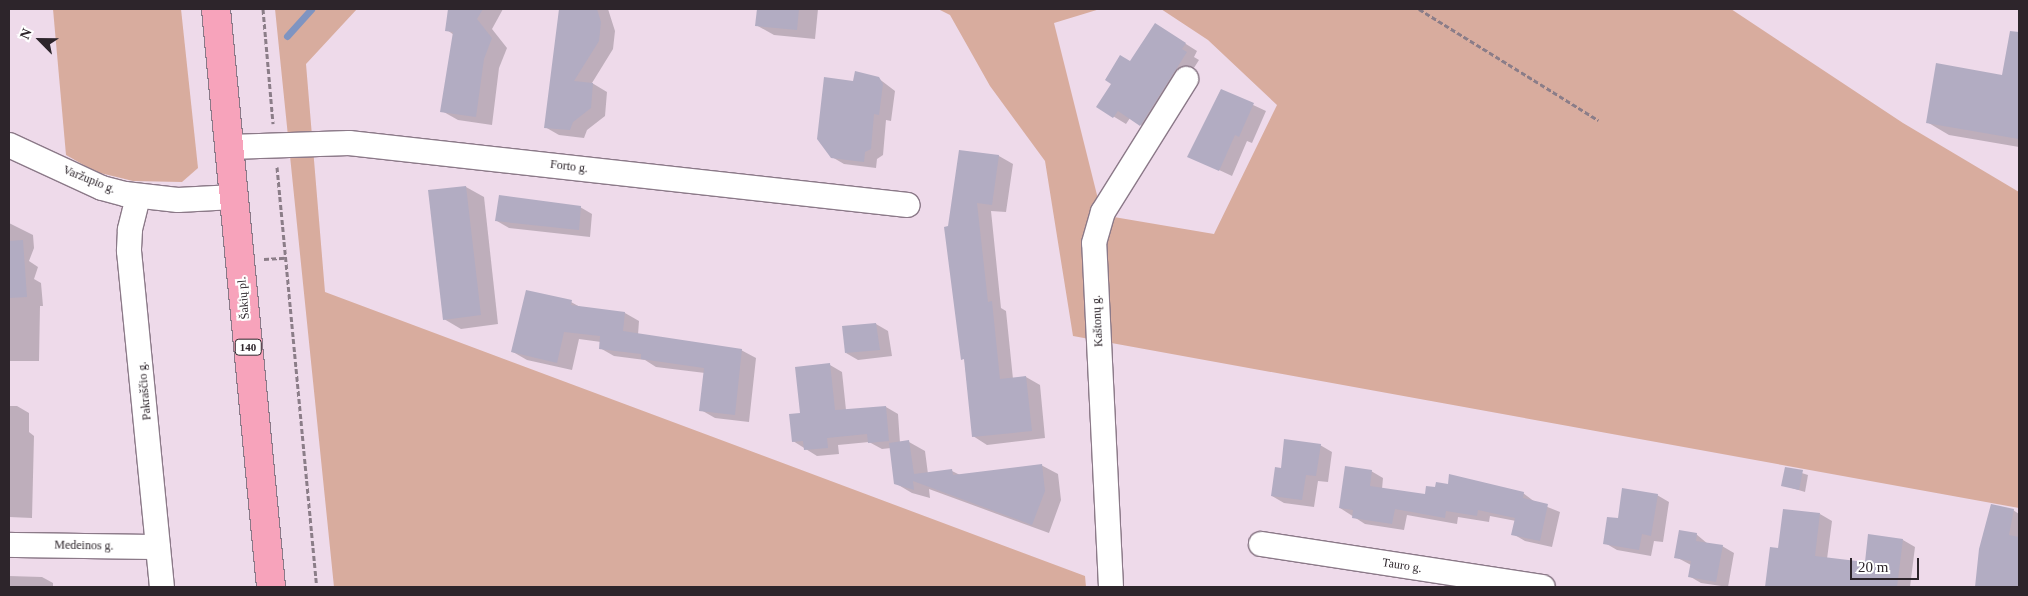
<!DOCTYPE html>
<html>
<head>
<meta charset="utf-8">
<style>
  body { margin:0 }
  #map { position:relative; width:2028px; height:596px; overflow:hidden; background:#eedaea; font-family:"Times New Roman",serif }
  div>[style] { position:absolute }
  .green>* { inset:0; background:#d8ac9e }
  .shadow>* { inset:0; background:#0003 }
  .stream>* { height:7px; margin:-3.5px; padding:0 3.5px; transform-origin:3.5px; border-radius:3.5px; background:#7f94c1 }
  .building>* { inset:0; background:#b2acc2 }
  .path>* { height:3px; margin-top:-1.5px; transform-origin:0; background:repeating-linear-gradient(90deg,#8b7d88 0 5px,transparent 0 7.5px) }
  .roads { filter:drop-shadow(1px 0 #8b7988) drop-shadow(-1px 0 #8b7988) drop-shadow(0 1px #8b7988) drop-shadow(0 -1px #8b7988) }
  .minor>* { height:24px; margin:-12px; padding:0 12px; transform-origin:12px; border-radius:12px; background:#fff }
  .primary>* { height:28px; margin:-14px; padding:0 14px; transform-origin:14px; border-radius:14px; background:#f7a3bb }
  span { translate:-50% -50%; white-space:nowrap; text-align:center; line-height:1.15; -webkit-text-stroke:4.5px #fff; paint-order:stroke }
  .shield-label span { padding:1px 4px; background:#fff; border:1px solid; border-radius:4px; -webkit-text-stroke-width:0 }
  .shield-label { font-size:11px; color:#2d252b; font-weight:700 }
  .street-label { font-size:12px; color:#2d252b }
  .frame { position:absolute; inset:0; border:10px solid #2d252b; pointer-events:none }
  .north { position:absolute; left:15px; top:15px; width:50px; height:50px; -webkit-text-stroke:4px #fff; paint-order:stroke; rotate:293deg; font-size:14px; font-weight:700; line-height:20px; text-align:center; color:#2d252b }
  .north::after { content:''; display:block; margin:auto; width:18px; height:22px; background:#2d252b; clip-path:polygon(50% 0,100% 100%,50% 72%,0 100%) }
  .scale { position:absolute; left:1850px; top:558px; width:69px; height:22px; box-sizing:border-box; border:2px solid #2d252b; border-top:0; padding-left:6px; font-size:15px; line-height:18px; white-space:nowrap; color:#2d252b; -webkit-text-stroke:4px #fff; paint-order:stroke }
</style>
</head>
<body>
<div id="map">
  <div class="green">
    <i style="clip-path:polygon(53px 9px,181px 9px,198px 168px,182px 182px,133px 181px,96px 172px,66px 155px)"></i>
    <i style="clip-path:polygon(275px 9px,357px 9px,306px 64px,325px 292px,1085px 576px,1086px 587px,334px 587px)"></i>
    <i style="clip-path:polygon(938px 9px,1100px 9px,1054px 23px,1102px 215px,1214px 234px,1277px 105px,1208px 40px,1161px 9px,1731px 9px,1903px 123px,2019px 192px,2019px 508px,1073px 336px,1045px 161px,990px 86px,950px 15px)"></i>
  </div>
  <div class="shadow">
    <i style="clip-path:polygon(449px 9px,503px 9px,492px 29px,507px 48px,499px 68px,492px 125px,458px 120px,442px 111px,454px 35px,447px 30px)"></i>
    <i style="clip-path:polygon(560px 9px,608px 9px,615px 31px,613px 49px,592px 83px,607px 92px,605px 116px,587px 130px,584px 138px,559px 135px,545px 127px)"></i>
    <i style="clip-path:polygon(758px 9px,818px 9px,815px 39px,774px 35px,756px 25px)"></i>
    <i style="clip-path:polygon(1167px 32px,1197px 51px,1194px 57px,1199px 60px,1153px 132px,1130px 118px,1126px 124px,1098px 107px,1131px 63px)"></i>
    <i style="clip-path:polygon(2005px 64px,2019px 66px,2019px 147px,1949px 135px,1927px 122px,2003px 76px)"></i>
    <i style="clip-path:polygon(878px 78px,895px 91px,891px 121px,886px 120px,883px 155px,877px 159px,876px 168px,844px 164px,832px 157px)"></i>
    <i style="clip-path:polygon(1221px 90px,1266px 111px,1252px 143px,1247px 141px,1232px 176px,1189px 156px)"></i>
    <i style="clip-path:polygon(960px 151px,999px 156px,1013px 164px,1006px 212px,991px 211px,1001px 308px,1006px 311px,1013px 379px,1026px 377px,1040px 385px,1045px 438px,987px 445px,973px 436px,950px 227px)"></i>
    <i style="clip-path:polygon(466px 187px,484px 197px,498px 324px,461px 329px,444px 319px,429px 191px)"></i>
    <i style="clip-path:polygon(580px 207px,592px 214px,590px 237px,509px 228px,497px 221px)"></i>
    <i style="clip-path:polygon(9px 223px,33px 235px,34px 248px,29px 261px,38px 267px,34px 279px,41px 283px,43px 306px,40px 306px,39px 361px,9px 361px)"></i>
    <i style="clip-path:polygon(571px 302px,582px 308px,625px 313px,639px 321px,638px 335px,741px 350px,756px 358px,749px 422px,715px 418px,701px 410px,705px 373px,656px 367px,645px 360px,614px 356px,600px 348px,601px 342px,579px 339px,572px 370px,527px 360px,513px 352px)"></i>
    <i style="clip-path:polygon(876px 324px,888px 331px,892px 356px,858px 360px,846px 353px)"></i>
    <i style="clip-path:polygon(830px 365px,842px 372px,846px 410px,886px 407px,898px 414px,900px 443px,909px 442px,925px 451px,928px 474px,952px 471px,960px 475px,1041px 465px,1058px 474px,1061px 500px,1049px 533px,929px 489px,930px 498px,912px 493px,895px 483px,891px 448px,882px 449px,869px 442px,838px 445px,839px 454px,817px 456px,793px 441px,802px 414px,797px 368px)"></i>
    <i style="clip-path:polygon(9px 406px,17px 406px,29px 413px,29px 432px,34px 436px,32px 518px,9px 517px)"></i>
    <i style="clip-path:polygon(1320px 445px,1332px 452px,1328px 482px,1318px 481px,1314px 507px,1284px 503px,1272px 496px,1282px 469px)"></i>
    <i style="clip-path:polygon(1786px 468px,1808px 475px,1805px 492px,1782px 485px)"></i>
    <i style="clip-path:polygon(1371px 471px,1383px 478px,1382px 489px,1426px 495px,1523px 493px,1535px 502px,1560px 512px,1552px 547px,1525px 541px,1513px 534px,1516px 521px,1490px 516px,1489px 522px,1458px 517px,1457px 524px,1407px 515px,1404px 530px,1365px 524px,1340px 508px)"></i>
    <i style="clip-path:polygon(1657px 495px,1669px 502px,1663px 542px,1654px 541px,1651px 556px,1617px 550px,1605px 543px,1619px 520px)"></i>
    <i style="clip-path:polygon(2013px 510px,2019px 514px,2019px 587px,1976px 587px,1981px 549px)"></i>
    <i style="clip-path:polygon(1820px 514px,1832px 521px,1827px 559px,1866px 563px,1903px 540px,1915px 547px,1910px 587px,1766px 587px,1771px 549px,1779px 550px)"></i>
    <i style="clip-path:polygon(1696px 534px,1708px 544px,1722px 546px,1734px 553px,1728px 587px,1701px 583px,1689px 576px,1691px 565px,1676px 557px)"></i>
    <i style="clip-path:polygon(9px 576px,42px 577px,53px 583px,53px 587px,9px 587px)"></i>
  </div>
  <div class="stream">
    <i style="left:287px;top:36px;width:36px;rotate:-48deg"></i>
  </div>
  <div class="building">
    <i style="clip-path:polygon(448px 9px,483px 9px,477px 19px,492px 38px,484px 59px,476px 117px,440px 112px,453px 32px,445px 31px)"></i>
    <i style="clip-path:polygon(559px 9px,597px 9px,601px 22px,599px 41px,574px 81px,593px 83px,591px 108px,573px 122px,570px 130px,544px 128px)"></i>
    <i style="clip-path:polygon(757px 9px,799px 9px,797px 30px,755px 26px)"></i>
    <i style="clip-path:polygon(1155px 23px,1186px 43px,1182px 49px,1187px 52px,1140px 126px,1118px 111px,1113px 118px,1096px 107px,1111px 84px,1105px 80px,1120px 55px,1130px 61px)"></i>
    <i style="clip-path:polygon(2010px 31px,2019px 32px,2019px 139px,1926px 123px,1936px 63px,2002px 75px)"></i>
    <i style="clip-path:polygon(855px 71px,879px 77px,883px 84px,879px 115px,874px 114px,871px 149px,865px 152px,864px 162px,831px 158px,817px 139px,824px 77px,853px 81px)"></i>
    <i style="clip-path:polygon(1221px 89px,1254px 103px,1239px 137px,1235px 135px,1219px 171px,1187px 157px)"></i>
    <i style="clip-path:polygon(959px 150px,999px 155px,992px 205px,977px 203px,988px 302px,992px 301px,1000px 379px,1026px 376px,1032px 431px,972px 437px,964px 359px,961px 360px,944px 227px,948px 226px)"></i>
    <i style="clip-path:polygon(466px 186px,481px 315px,443px 320px,428px 190px)"></i>
    <i style="clip-path:polygon(499px 195px,581px 206px,579px 230px,495px 221px)"></i>
    <i style="clip-path:polygon(23px 240px,27px 297px,9px 298px,9px 241px)"></i>
    <i style="clip-path:polygon(526px 290px,572px 300px,571px 305px,625px 312px,623px 331px,742px 349px,735px 415px,699px 411px,704px 368px,641px 359px,641px 354px,599px 349px,600px 336px,564px 332px,557px 363px,511px 352px)"></i>
    <i style="clip-path:polygon(876px 323px,880px 350px,845px 353px,842px 326px)"></i>
    <i style="clip-path:polygon(830px 363px,835px 410px,886px 406px,889px 441px,868px 443px,867px 434px,827px 438px,828px 448px,804px 450px,803px 441px,792px 442px,789px 414px,800px 413px,795px 367px)"></i>
    <i style="clip-path:polygon(1284px 439px,1321px 444px,1316px 476px,1306px 475px,1302px 500px,1271px 496px,1275px 467px,1281px 468px)"></i>
    <i style="clip-path:polygon(909px 440px,914px 474px,952px 469px,953px 475px,1042px 464px,1045px 491px,1032px 525px,913px 481px,914px 490px,894px 484px,889px 443px)"></i>
    <i style="clip-path:polygon(1345px 466px,1372px 470px,1370px 486px,1425px 494px,1426px 486px,1435px 487px,1436px 482px,1448px 484px,1449px 474px,1524px 492px,1523px 498px,1548px 504px,1540px 541px,1511px 535px,1515px 518px,1478px 510px,1477px 516px,1446px 511px,1445px 518px,1395px 509px,1392px 524px,1352px 518px,1353px 510px,1339px 508px)"></i>
    <i style="clip-path:polygon(1785px 467px,1803px 470px,1799px 490px,1781px 486px)"></i>
    <i style="clip-path:polygon(1622px 488px,1658px 494px,1651px 536px,1642px 534px,1639px 550px,1603px 544px,1607px 517px,1618px 518px)"></i>
    <i style="clip-path:polygon(1991px 504px,2014px 509px,2009px 535px,2019px 537px,2019px 587px,1975px 587px,1979px 549px)"></i>
    <i style="clip-path:polygon(1783px 509px,1820px 513px,1815px 556px,1865px 562px,1868px 534px,1903px 539px,1897px 587px,1765px 587px,1770px 547px,1778px 548px)"></i>
    <i style="clip-path:polygon(1679px 530px,1697px 533px,1696px 541px,1723px 545px,1716px 582px,1688px 577px,1691px 561px,1674px 558px)"></i>
  </div>
  <div class="path">
    <i style="left:263px;top:9px;width:115px;rotate:85deg"></i>
    <i style="left:1419px;top:9px;width:211px;rotate:31.8deg"></i>
    <i style="left:277px;top:167px;width:422px;rotate:84.6deg"></i>
    <i style="left:264px;top:259px;width:22px;rotate:-3deg"></i>
  </div>
  <div class="roads">
    <div class="minor">
      <i style="left:9px;top:145px;width:102px;rotate:24.8deg"></i>
      <i style="left:102px;top:188px;width:24px;rotate:15deg"></i>
      <i style="left:125px;top:194px;width:53px;rotate:6.5deg"></i>
      <i style="left:178px;top:200px;width:56px;rotate:-3.1deg"></i>
      <i style="left:230px;top:147px;width:119px;rotate:-1.9deg"></i>
      <i style="left:349px;top:143px;width:562px;rotate:6.33deg"></i>
      <i style="left:138px;top:197px;width:34px;rotate:104deg"></i>
      <i style="left:130px;top:230px;width:21px;rotate:93deg"></i>
      <i style="left:129px;top:251px;width:338px;rotate:84.4deg"></i>
      <i style="left:1261px;top:544px;width:285px;rotate:8.7deg"></i>
      <i style="left:9px;top:545px;width:149px;rotate:0.8deg"></i>
      <i style="left:1111px;top:587px;width:344px;rotate:-92.8deg"></i>
      <i style="left:1094px;top:243px;width:32px;rotate:-74deg"></i>
      <i style="left:1103px;top:212px;width:157px;rotate:-58deg"></i>
    </div>
    <div class="primary">
      <i style="left:216px;top:9px;width:581px;rotate:84.56deg"></i>
    </div>
  </div>
  <div class="shield-label">
    <span style="left:248px;top:347px">140</span>
  </div>
  <div class="street-label">
    <span style="left:569px;top:167px;rotate:7deg">Forto g.</span>
    <span style="left:89px;top:180px;rotate:22deg">Varžupio g.</span>
    <span style="left:244px;top:298px;rotate:-95deg">Šakių pl.</span>
    <span style="left:1098px;top:321px;rotate:-93deg">Kaštonų g.</span>
    <span style="left:145px;top:391px;rotate:-95deg">Pakraščio g.</span>
    <span style="left:84px;top:546px;rotate:1deg">Medeinos g.</span>
    <span style="left:1402px;top:566px;rotate:9deg">Tauro g.</span>
  </div>
  <div class="frame"></div>
  <div class="north">N</div>
  <div class="scale">20 m</div>
</div>
</body>
</html>
